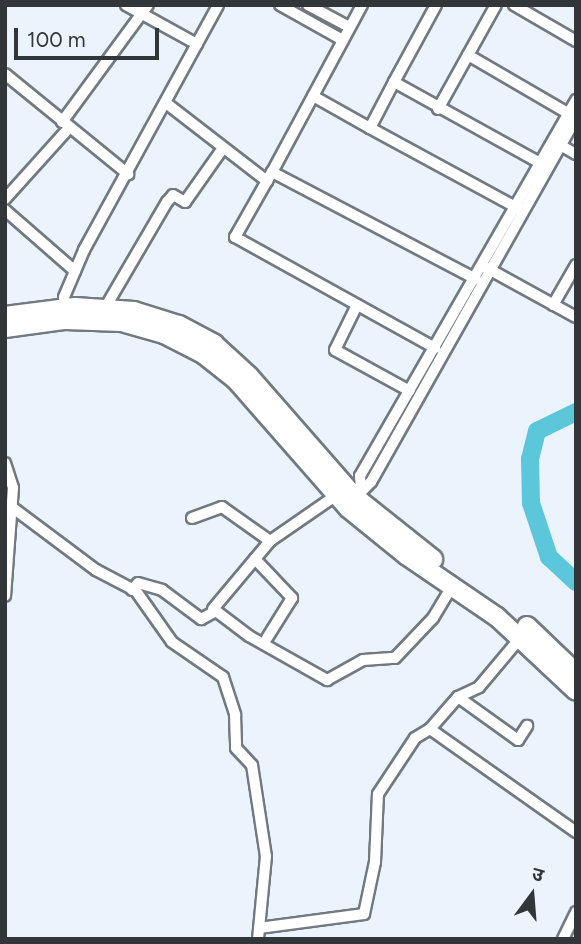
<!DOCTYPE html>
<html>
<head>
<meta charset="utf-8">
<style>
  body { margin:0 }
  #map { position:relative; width:581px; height:944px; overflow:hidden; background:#ebf3fc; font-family:Figtree,"Noto Sans Devanagari",sans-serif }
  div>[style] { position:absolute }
  .river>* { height:18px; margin:-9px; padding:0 9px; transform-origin:9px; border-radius:9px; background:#5cc6db }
  .roads { filter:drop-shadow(2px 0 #727981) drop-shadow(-2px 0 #727981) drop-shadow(0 2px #727981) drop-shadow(0 -2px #727981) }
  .minor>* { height:10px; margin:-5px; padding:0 5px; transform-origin:5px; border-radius:5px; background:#fff }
  .trunk>* { height:18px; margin:-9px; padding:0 9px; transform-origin:9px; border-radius:9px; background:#fff }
  span { translate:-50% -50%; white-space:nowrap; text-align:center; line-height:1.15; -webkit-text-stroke:5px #ebf3fc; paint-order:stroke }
  .frame { position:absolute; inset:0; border:7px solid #333639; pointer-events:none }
  .north { position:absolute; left:497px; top:860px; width:70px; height:70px; -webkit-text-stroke:5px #ebf3fc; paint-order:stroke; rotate:16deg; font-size:19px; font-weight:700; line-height:28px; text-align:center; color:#333639 }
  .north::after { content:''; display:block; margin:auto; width:24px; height:32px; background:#333639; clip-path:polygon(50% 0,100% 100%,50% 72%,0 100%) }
  .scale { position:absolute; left:14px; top:28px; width:145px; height:32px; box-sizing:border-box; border:4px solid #333639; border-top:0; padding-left:9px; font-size:21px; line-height:24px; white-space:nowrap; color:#333639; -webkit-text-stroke:5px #ebf3fc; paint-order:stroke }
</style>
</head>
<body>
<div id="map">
  <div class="river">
    <i style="left:576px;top:412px;width:43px;rotate:154deg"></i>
    <i style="left:537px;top:431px;width:29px;rotate:104deg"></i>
    <i style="left:530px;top:459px;width:44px;rotate:88.7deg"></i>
    <i style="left:531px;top:503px;width:57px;rotate:71.6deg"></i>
    <i style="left:549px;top:557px;width:37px;rotate:43deg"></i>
  </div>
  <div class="roads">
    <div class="minor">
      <i style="left:126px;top:5px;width:81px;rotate:28.8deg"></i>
      <i style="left:280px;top:5px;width:72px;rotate:29.1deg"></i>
      <i style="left:308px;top:5px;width:47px;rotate:28.2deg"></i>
      <i style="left:362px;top:5px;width:190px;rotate:118.3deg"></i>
      <i style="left:272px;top:172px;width:230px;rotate:27.7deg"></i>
      <i style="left:436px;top:5px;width:88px;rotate:118.6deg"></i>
      <i style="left:394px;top:82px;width:171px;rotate:29deg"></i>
      <i style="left:514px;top:5px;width:72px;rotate:30.1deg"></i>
      <i style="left:468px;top:55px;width:121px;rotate:30.2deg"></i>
      <i style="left:5px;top:74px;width:159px;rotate:39.1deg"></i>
      <i style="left:394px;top:82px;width:52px;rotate:117.6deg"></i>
      <i style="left:370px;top:128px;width:170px;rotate:28.5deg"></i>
      <i style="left:313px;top:96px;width:65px;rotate:29.3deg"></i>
      <i style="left:166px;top:103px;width:128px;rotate:37.7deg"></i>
      <i style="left:438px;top:109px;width:119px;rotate:-60.9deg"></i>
      <i style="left:62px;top:122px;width:145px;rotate:-53.7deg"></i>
      <i style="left:555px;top:142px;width:24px;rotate:30deg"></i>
      <i style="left:272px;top:172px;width:75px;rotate:119.6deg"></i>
      <i style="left:235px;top:237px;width:229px;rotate:29deg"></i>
      <i style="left:5px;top:199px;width:96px;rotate:-48deg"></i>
      <i style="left:5px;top:210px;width:93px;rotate:41.1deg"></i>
      <i style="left:485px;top:267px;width:104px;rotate:28.8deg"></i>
      <i style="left:357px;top:305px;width:50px;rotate:116.1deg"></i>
      <i style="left:335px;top:350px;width:85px;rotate:28.7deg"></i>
      <i style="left:553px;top:305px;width:46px;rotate:-60.1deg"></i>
      <i style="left:105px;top:308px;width:123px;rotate:-59.7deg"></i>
      <i style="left:167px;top:202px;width:9px;rotate:-49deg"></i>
      <i style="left:173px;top:195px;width:14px;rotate:30deg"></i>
      <i style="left:185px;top:202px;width:66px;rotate:-54.9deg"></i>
      <i style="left:65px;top:314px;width:17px;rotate:-93deg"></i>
      <i style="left:64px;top:297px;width:51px;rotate:-66.9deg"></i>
      <i style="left:84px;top:250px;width:279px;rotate:-61.3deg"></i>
      <i style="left:5px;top:463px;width:26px;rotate:72deg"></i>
      <i style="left:13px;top:488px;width:108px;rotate:94.2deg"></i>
      <i style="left:361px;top:488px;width:12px;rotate:-95deg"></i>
      <i style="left:360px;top:476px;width:434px;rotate:-60.1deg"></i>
      <i style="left:353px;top:500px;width:25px;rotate:-45deg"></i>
      <i style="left:371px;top:482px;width:418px;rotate:-60.6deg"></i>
      <i style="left:13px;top:508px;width:104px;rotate:36.8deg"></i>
      <i style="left:96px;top:570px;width:45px;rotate:27.7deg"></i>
      <i style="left:136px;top:591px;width:62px;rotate:54.8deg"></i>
      <i style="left:172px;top:642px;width:62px;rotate:34.5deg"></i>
      <i style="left:223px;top:677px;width:40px;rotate:72deg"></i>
      <i style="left:235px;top:715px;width:33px;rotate:88deg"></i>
      <i style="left:236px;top:748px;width:23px;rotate:47deg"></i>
      <i style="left:252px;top:765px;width:92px;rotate:81.3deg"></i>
      <i style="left:266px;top:856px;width:83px;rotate:95.5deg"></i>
      <i style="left:192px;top:518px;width:32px;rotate:-20deg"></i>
      <i style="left:222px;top:507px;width:59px;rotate:35.3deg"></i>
      <i style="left:255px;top:559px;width:54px;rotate:46.5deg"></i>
      <i style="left:292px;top:598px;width:47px;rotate:122deg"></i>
      <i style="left:132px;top:590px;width:9px;rotate:-49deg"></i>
      <i style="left:138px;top:583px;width:25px;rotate:16deg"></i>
      <i style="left:162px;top:590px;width:49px;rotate:36.6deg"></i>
      <i style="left:201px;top:619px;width:17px;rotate:-28deg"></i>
      <i style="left:216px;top:611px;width:41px;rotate:37.1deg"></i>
      <i style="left:249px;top:636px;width:90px;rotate:29.4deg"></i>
      <i style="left:327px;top:680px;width:41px;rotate:-29.1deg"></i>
      <i style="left:363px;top:660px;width:32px;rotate:-4deg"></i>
      <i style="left:395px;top:658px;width:55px;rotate:-46.5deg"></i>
      <i style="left:433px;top:618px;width:37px;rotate:-59deg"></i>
      <i style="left:213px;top:609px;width:89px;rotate:-50deg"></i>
      <i style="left:270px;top:541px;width:79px;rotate:-34.7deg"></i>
      <i style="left:458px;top:697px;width:74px;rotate:35.6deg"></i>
      <i style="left:518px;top:740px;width:17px;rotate:-57deg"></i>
      <i style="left:430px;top:729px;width:43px;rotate:-48.8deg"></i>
      <i style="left:458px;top:697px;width:23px;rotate:-25deg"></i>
      <i style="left:479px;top:687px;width:65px;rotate:-50deg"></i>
      <i style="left:259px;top:928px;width:106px;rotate:-7.6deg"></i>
      <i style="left:364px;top:914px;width:53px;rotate:-78.1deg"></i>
      <i style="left:375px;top:862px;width:68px;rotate:-87.5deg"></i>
      <i style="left:378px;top:794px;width:67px;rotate:-56.5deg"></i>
      <i style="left:415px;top:738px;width:17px;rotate:-31deg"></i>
      <i style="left:430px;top:729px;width:179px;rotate:35.2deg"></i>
      <i style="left:563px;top:939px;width:30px;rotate:-64deg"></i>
    </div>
    <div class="trunk">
      <i style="left:5px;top:316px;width:71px;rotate:-7.3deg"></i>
      <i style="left:75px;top:307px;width:59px;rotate:3.9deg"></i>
      <i style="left:134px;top:311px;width:47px;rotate:17.3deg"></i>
      <i style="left:179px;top:325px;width:40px;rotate:28deg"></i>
      <i style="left:214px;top:344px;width:47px;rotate:42.4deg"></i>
      <i style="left:249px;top:376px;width:161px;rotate:48.8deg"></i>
      <i style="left:355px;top:497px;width:100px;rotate:38.5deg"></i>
      <i style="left:5px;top:328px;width:61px;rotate:-7.6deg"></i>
      <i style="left:65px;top:320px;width:57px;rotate:2deg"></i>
      <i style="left:122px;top:322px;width:44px;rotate:15.9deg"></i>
      <i style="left:164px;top:334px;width:44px;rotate:27.1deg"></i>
      <i style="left:203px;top:354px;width:42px;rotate:38.2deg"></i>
      <i style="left:236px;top:380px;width:170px;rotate:48.8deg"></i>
      <i style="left:348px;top:508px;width:75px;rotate:39deg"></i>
      <i style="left:406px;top:555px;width:110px;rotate:34.3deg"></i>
      <i style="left:497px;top:617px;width:108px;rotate:43.1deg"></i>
      <i style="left:527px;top:626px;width:68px;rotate:43.8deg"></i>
    </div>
  </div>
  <div class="frame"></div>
  <div class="north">उ</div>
  <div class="scale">100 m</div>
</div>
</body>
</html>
